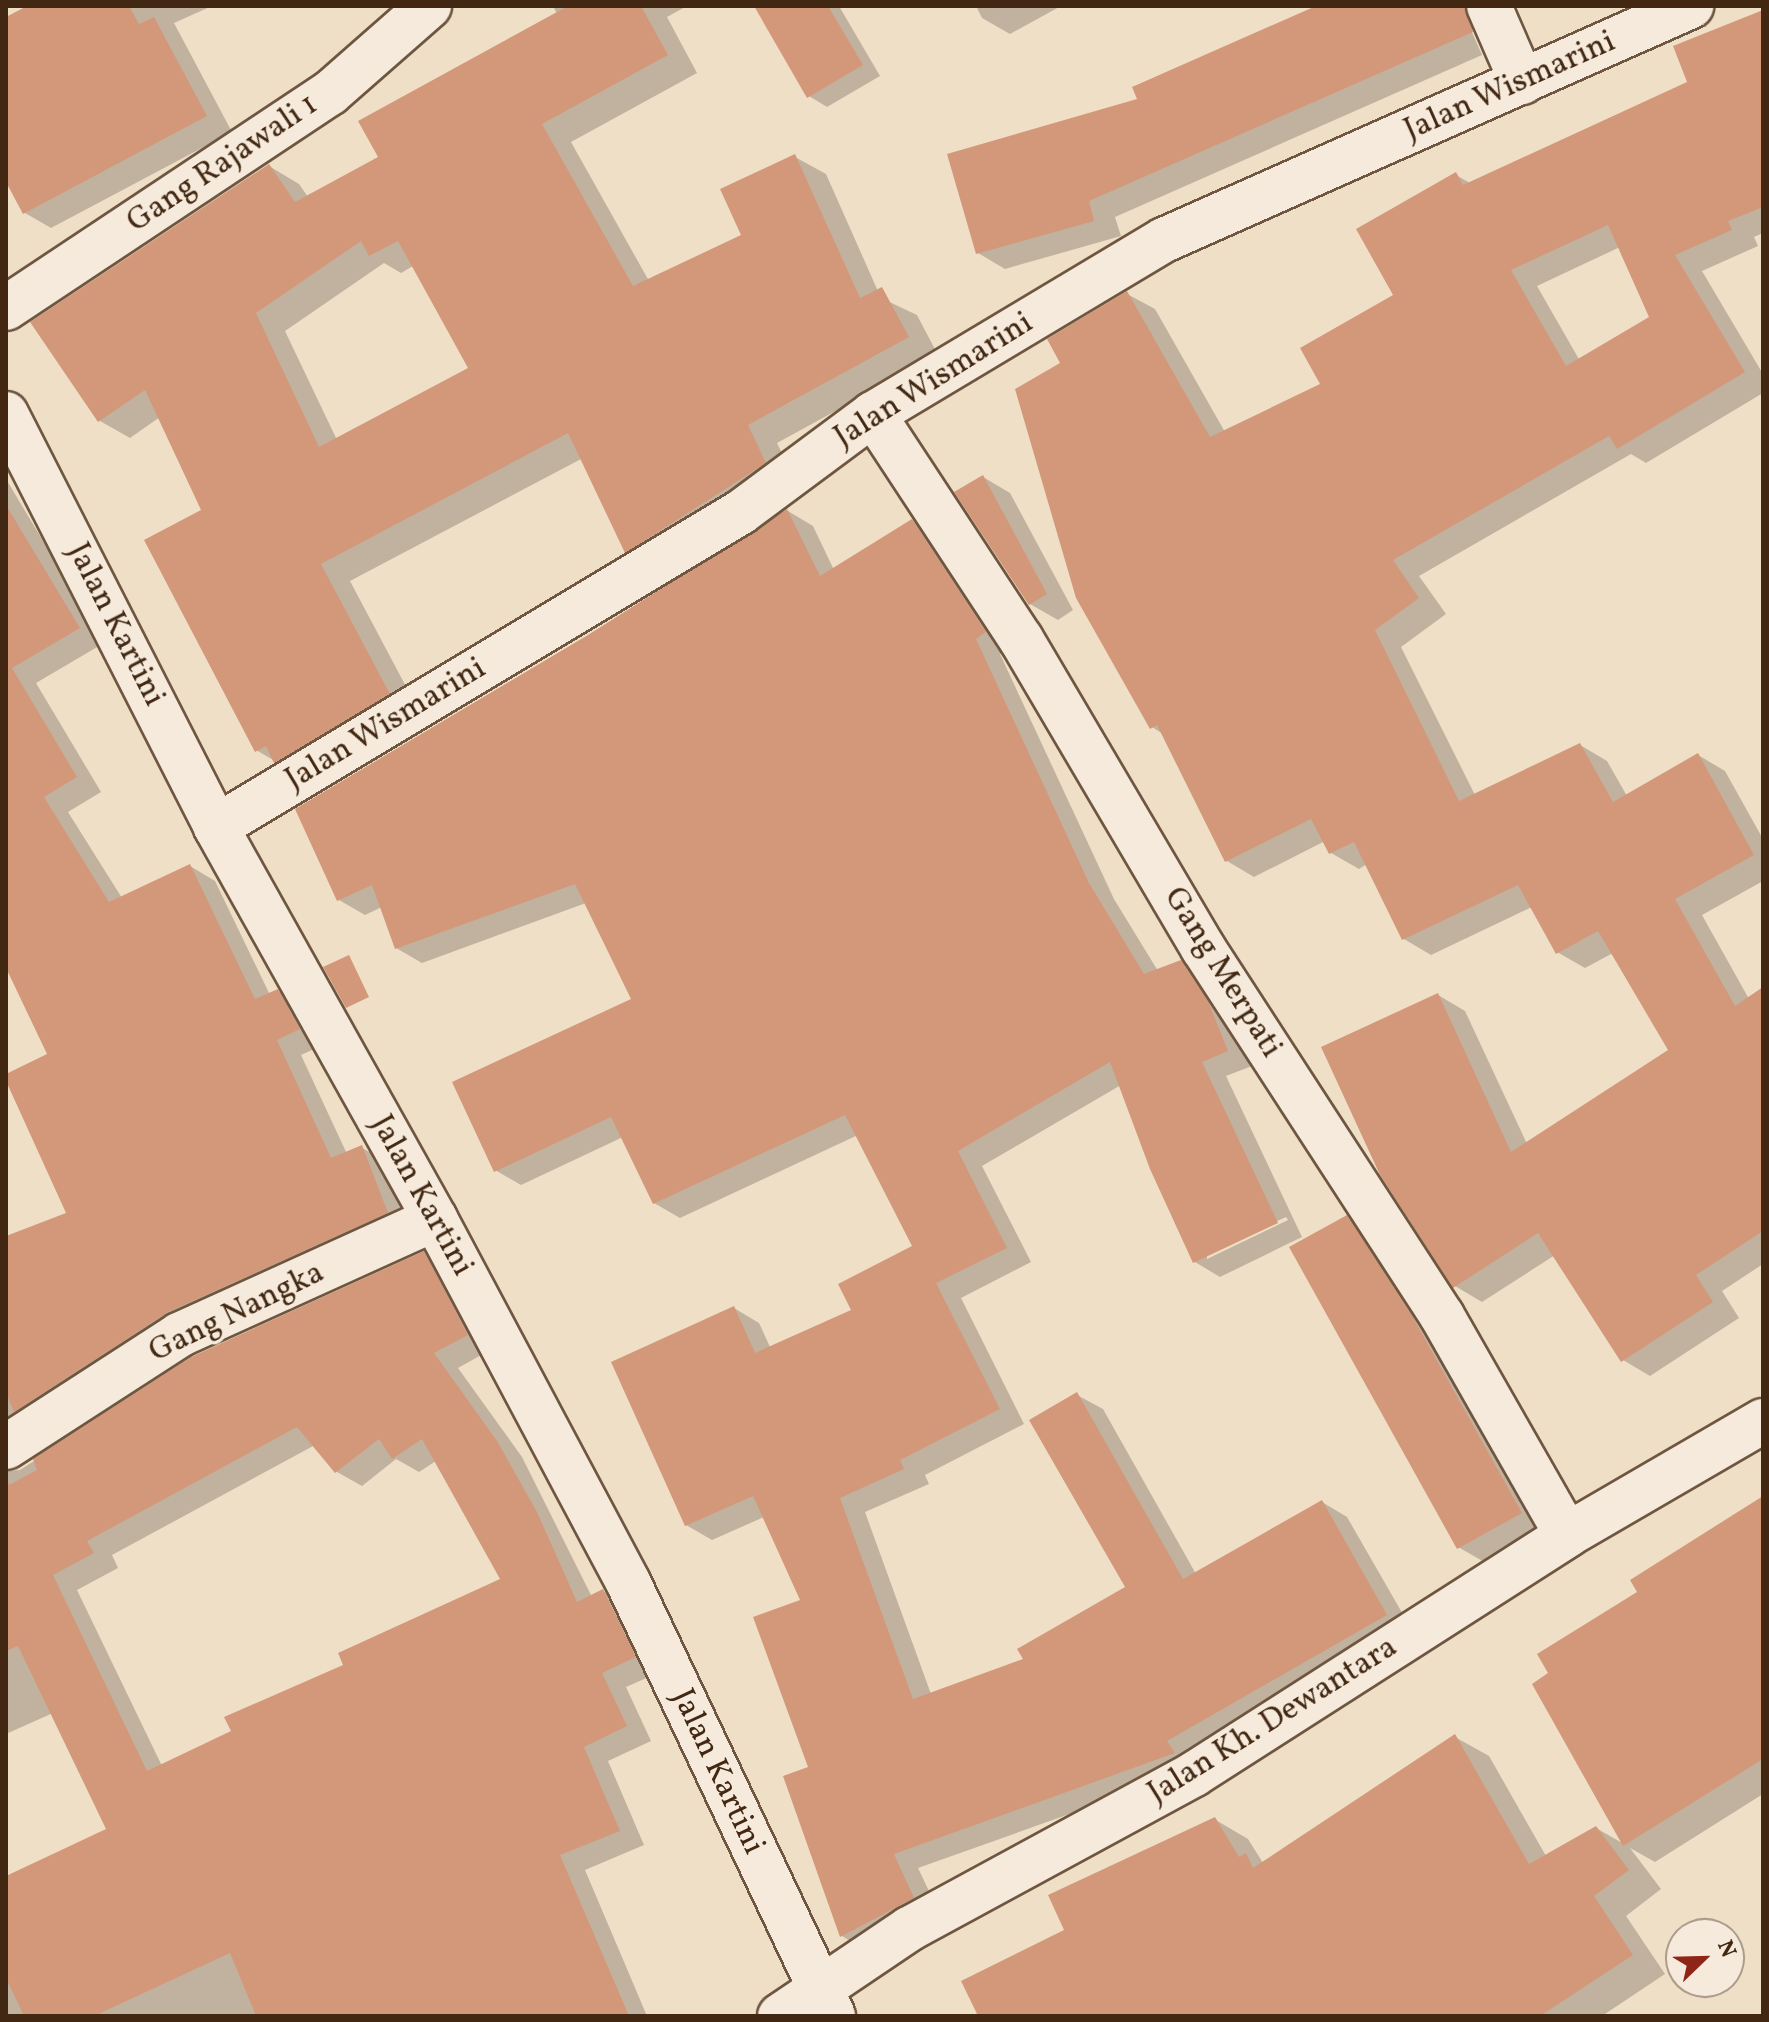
<!DOCTYPE html>
<html>
<head>
<meta charset="utf-8">
<style>
  body { margin:0 }
  #map { position:relative; width:1769px; height:2022px; overflow:hidden; background:#f0dfc7; font-family:Vollkorn,serif }
  div>[style] { position:absolute }
  .shadow>* { inset:0; background:#0003 }
  .building>* { inset:0; background:#d39879 }
  .roads { filter:drop-shadow(2px 0 #6e5640) drop-shadow(-2px 0 #6e5640) drop-shadow(0 2px #6e5640) drop-shadow(0 -2px #6e5640) }
  .minor>* { height:44px; margin:-22px; padding:0 22px; transform-origin:22px; border-radius:22px; background:#f5eadb }
  span { translate:-50% -50%; white-space:nowrap; text-align:center; line-height:1.15; -webkit-text-stroke:7px #f5eadb; paint-order:stroke }
  .street-label { font-size:32px; color:#422813 }
  .frame { position:absolute; inset:0; border:8px solid #422813; pointer-events:none }
  .north { position:absolute; left:1665px; top:1918px; width:80px; height:80px; box-sizing:border-box; background:#f5eadb; border:2px solid #ad9c8b; border-radius:50%; rotate:67deg; font-size:22px; font-weight:700; line-height:32px; text-align:center; color:#422813 }
  .north::after { content:''; display:block; margin:auto; width:28px; height:36px; background:#8f2418; clip-path:polygon(50% 0,100% 100%,50% 72%,0 100%) }
</style>
</head>
<body>
<div id="map">
  <div class="shadow">
    <i style="clip-path:polygon(31px 6px,212px 6px,174px 23px,232px 132px,51px 228px,25px 213px,6px 177px,6px 19px)"></i>
    <i style="clip-path:polygon(evenodd,553px 6px,687px 6px,667px 17px,697px 73px,571px 142px,649px 281px,743px 236px,795px 157px,826px 174px,881px 298px,917px 315px,938px 355px,777px 443px,795px 480px,657px 569px,626px 551px,583px 458px,350px 581px,419px 711px,306px 779px,256px 750px,204px 511px,160px 417px,130px 438px,100px 421px,269px 166px,299px 184px,308px 197px,380px 158px,557px 14px,553px 6px,384px 263px,401px 273px,413px 266px,470px 369px,337px 440px,285px 331px,384px 263px)"></i>
    <i style="clip-path:polygon(756px 6px,839px 6px,880px 76px,827px 107px,809px 96px)"></i>
    <i style="clip-path:polygon(976px 6px,1061px 6px,1010px 34px,982px 18px)"></i>
    <i style="clip-path:polygon(1321px 6px,1501px 6px,1492px 21px,1471px 30px,1482px 55px,1115px 217px,1121px 236px,1005px 269px,978px 253px,1140px 100px)"></i>
    <i style="clip-path:polygon(evenodd,1763px 13px,1763px 233px,1754px 237px,1758px 246px,1702px 271px,1763px 374px,1763px 393px,1646px 463px,1631px 454px,1419px 576px,1446px 614px,1401px 647px,1475px 795px,1580px 745px,1607px 761px,1627px 796px,1698px 755px,1725px 771px,1763px 839px,1763px 881px,1702px 915px,1749px 999px,1763px 990px,1763px 1264px,1722px 1291px,1739px 1318px,1650px 1376px,1623px 1360px,1555px 1255px,1482px 1302px,1455px 1286px,1438px 995px,1465px 1011px,1527px 1144px,1670px 1050px,1613px 953px,1585px 968px,1557px 952px,1532px 907px,1431px 955px,1404px 939px,1367px 864px,1359px 869px,1331px 853px,1325px 841px,1254px 877px,1227px 861px,1163px 734px,1152px 727px,1063px 364px,1127px 294px,1155px 309px,1225px 432px,1323px 385px,1396px 295px,1456px 175px,1470px 183px,1690px 83px,1763px 13px,1620px 247px,1652px 318px,1580px 361px,1537px 286px,1620px 247px)"></i>
    <i style="clip-path:polygon(983px 477px,1010px 493px,1073px 610px,1058px 620px,1030px 604px)"></i>
    <i style="clip-path:polygon(evenodd,6px 479px,104px 643px,36px 683px,101px 792px,68px 812px,122px 898px,190px 866px,215px 881px,270px 995px,278px 991px,303px 1006px,325px 1044px,301px 1055px,347px 1154px,362px 1148px,388px 1162px,413px 1227px,8px 1451px,9px 1471px,20px 1470px,192px 1359px,424px 1254px,449px 1268px,492px 1349px,458px 1368px,522px 1457px,592px 1597px,603px 1591px,629px 1606px,660px 1672px,626px 1687px,651px 1741px,608px 1761px,644px 1845px,585px 1870px,647px 2016px,6px 2016px,6px 1872px,8px 1877px,109px 1830px,53px 1713px,6px 1734px,6px 1238px,69px 1214px,6px 1076px,50px 1055px,6px 963px,6px 479px,315px 1445px,337px 1472px,362px 1486px,396px 1459px,419px 1472px,436px 1461px,503px 1580px,233px 1732px,162px 1766px,77px 1590px,118px 1568px,112px 1555px,315px 1445px)"></i>
    <i style="clip-path:polygon(evenodd,788px 511px,813px 526px,834px 570px,912px 521px,938px 536px,1011px 647px,1000px 654px,1114px 899px,1158px 971px,1181px 962px,1207px 977px,1233px 1017px,1252px 1066px,1226px 1076px,1302px 1237px,1220px 1277px,1195px 1262px,1121px 1085px,982px 1166px,1031px 1262px,961px 1298px,1024px 1424px,925px 1475px,929px 1484px,865px 1512px,931px 1694px,1026px 1660px,1128px 1588px,1077px 1395px,1103px 1409px,1196px 1574px,1322px 1502px,1347px 1517px,1412px 1630px,1199px 1768px,918px 1868px,939px 1912px,867px 1951px,842px 1936px,785px 1777px,810px 1768px,803px 1601px,764px 1517px,712px 1540px,686px 1525px,734px 1308px,759px 1323px,771px 1349px,854px 1311px,915px 1247px,858px 1135px,680px 1218px,654px 1203px,623px 1137px,521px 1185px,495px 1170px,634px 1000px,586px 903px,422px 963px,396px 948px,382px 907px,365px 915px,339px 900px,788px 511px,1286px 1217px,1288px 1220px,1207px 1259px,1207px 1254px,1286px 1217px)"></i>
    <i style="clip-path:polygon(1346px 1217px,1374px 1233px,1548px 1529px,1486px 1563px,1458px 1547px)"></i>
    <i style="clip-path:polygon(1763px 1498px,1763px 1794px,1655px 1862px,1630px 1848px,1661px 1889px,1626px 1916px,1665px 1974px,1602px 2016px,980px 2016px,1067px 1931px,1214px 1819px,1248px 1839px,1263px 1863px,1455px 1737px,1489px 1756px,1546px 1856px,1596px 1828px,1624px 1844px,1551px 1674px,1640px 1592px)"></i>
  </div>
  <div class="building">
    <i style="clip-path:polygon(27px 6px,129px 6px,139px 24px,154px 17px,207px 116px,23px 214px,6px 182px,6px 17px)"></i>
    <i style="clip-path:polygon(evenodd,568px 6px,641px 6px,668px 55px,542px 124px,633px 286px,741px 235px,720px 189px,795px 154px,860px 298px,882px 287px,909px 337px,748px 425px,766px 463px,625px 553px,568px 433px,321px 564px,390px 694px,274px 763px,266px 746px,255px 752px,144px 540px,201px 510px,145px 390px,98px 422px,30px 322px,269px 164px,295px 202px,378px 157px,358px 121px,568px 6px,361px 241px,369px 256px,398px 241px,468px 368px,319px 447px,256px 313px,361px 241px)"></i>
    <i style="clip-path:polygon(754px 6px,828px 6px,863px 65px,807px 98px)"></i>
    <i style="clip-path:polygon(1316px 6px,1464px 6px,1473px 32px,1089px 201px,1094px 221px,976px 254px,947px 154px,1137px 99px,1132px 87px)"></i>
    <i style="clip-path:polygon(evenodd,1763px 10px,1763px 207px,1728px 221px,1732px 230px,1675px 255px,1745px 372px,1617px 449px,1609px 436px,1393px 560px,1419px 598px,1375px 630px,1459px 801px,1580px 743px,1613px 802px,1698px 753px,1754px 855px,1675px 899px,1735px 1006px,1763px 987px,1763px 1231px,1696px 1275px,1713px 1302px,1621px 1362px,1538px 1233px,1453px 1288px,1380px 1175px,1321px 1047px,1438px 993px,1511px 1152px,1668px 1050px,1598px 931px,1556px 954px,1518px 885px,1402px 940px,1354px 842px,1329px 854px,1311px 819px,1225px 862px,1157px 725px,1150px 729px,1076px 598px,1015px 389px,1060px 363px,1047px 339px,1127px 291px,1210px 437px,1320px 384px,1300px 348px,1393px 295px,1356px 229px,1456px 172px,1463px 185px,1687px 82px,1673px 46px,1763px 10px,1608px 225px,1649px 317px,1566px 366px,1511px 270px,1608px 225px)"></i>
    <i style="clip-path:polygon(983px 475px,1047px 594px,1029px 605px,954px 492px)"></i>
    <i style="clip-path:polygon(6px 505px,80px 628px,12px 668px,77px 777px,44px 797px,109px 902px,190px 864px,255px 999px,278px 989px,300px 1029px,277px 1040px,331px 1158px,362px 1145px,388px 1213px,168px 1312px,14px 1412px,6px 1392px,6px 1236px,66px 1213px,6px 1081px,6px 1074px,47px 1054px,6px 968px)"></i>
    <i style="clip-path:polygon(787px 509px,820px 576px,912px 519px,986px 632px,976px 639px,1089px 883px,1144px 974px,1181px 960px,1208px 1001px,1228px 1051px,1202px 1062px,1278px 1223px,1193px 1263px,1150px 1169px,1110px 1062px,958px 1151px,1007px 1248px,936px 1283px,1000px 1409px,900px 1460px,904px 1469px,840px 1498px,913px 1699px,1023px 1659px,1017px 1649px,1125px 1587px,1029px 1420px,1077px 1392px,1183px 1579px,1322px 1500px,1387px 1615px,1167px 1741px,1175px 1753px,894px 1854px,914px 1898px,840px 1937px,783px 1776px,808px 1767px,753px 1617px,800px 1600px,753px 1496px,685px 1526px,611px 1362px,734px 1306px,755px 1353px,851px 1310px,838px 1284px,912px 1246px,845px 1115px,653px 1204px,611px 1117px,494px 1172px,452px 1082px,631px 999px,575px 884px,395px 949px,372px 885px,337px 901px,295px 809px,588px 635px)"></i>
    <i style="clip-path:polygon(349px 955px,369px 997px,346px 1008px,323px 967px)"></i>
    <i style="clip-path:polygon(1347px 1215px,1412px 1316px,1522px 1513px,1457px 1549px,1289px 1247px)"></i>
    <i style="clip-path:polygon(evenodd,424px 1251px,468px 1335px,434px 1353px,497px 1441px,537px 1512px,577px 1602px,603px 1589px,636px 1657px,602px 1673px,627px 1726px,584px 1747px,620px 1831px,560px 1855px,629px 2016px,256px 2016px,230px 1953px,94px 2016px,24px 2016px,6px 1978px,6px 1876px,106px 1829px,18px 1646px,6px 1651px,6px 1478px,9px 1485px,37px 1470px,33px 1459px,191px 1357px,424px 1251px,297px 1427px,335px 1473px,379px 1439px,392px 1459px,422px 1439px,500px 1579px,338px 1653px,343px 1665px,224px 1717px,231px 1731px,147px 1771px,53px 1575px,94px 1553px,87px 1541px,297px 1427px)"></i>
    <i style="clip-path:polygon(1763px 1496px,1763px 1759px,1623px 1846px,1532px 1684px,1548px 1673px,1537px 1654px,1637px 1592px,1630px 1580px)"></i>
    <i style="clip-path:polygon(1455px 1734px,1529px 1864px,1596px 1826px,1629px 1870px,1594px 1896px,1633px 1955px,1540px 2016px,978px 2016px,961px 1981px,1064px 1930px,1048px 1895px,1215px 1817px,1239px 1857px,1246px 1853px,1253px 1868px)"></i>
  </div>
  <div class="roads">
    <div class="minor">
      <i style="left:1489px;top:6px;width:83px;rotate:66.5deg"></i>
      <i style="left:6px;top:308px;width:389px;rotate:-33.6deg"></i>
      <i style="left:330px;top:93px;width:132px;rotate:-41.3deg"></i>
      <i style="left:6px;top:414px;width:463px;rotate:63deg"></i>
      <i style="left:216px;top:827px;width:449px;rotate:60.8deg"></i>
      <i style="left:435px;top:1219px;width:411px;rotate:62deg"></i>
      <i style="left:628px;top:1582px;width:480px;rotate:64.7deg"></i>
      <i style="left:873px;top:414px;width:269px;rotate:56.7deg"></i>
      <i style="left:1021px;top:639px;width:359px;rotate:59.5deg"></i>
      <i style="left:1203px;top:948px;width:439px;rotate:57deg"></i>
      <i style="left:1442px;top:1316px;width:252px;rotate:60.3deg"></i>
      <i style="left:216px;top:827px;width:612px;rotate:-30.96deg"></i>
      <i style="left:741px;top:512px;width:164px;rotate:-36.6deg"></i>
      <i style="left:873px;top:414px;width:339px;rotate:-30.9deg"></i>
      <i style="left:1164px;top:240px;width:577px;rotate:-23.94deg"></i>
      <i style="left:6px;top:1447px;width:206px;rotate:-32.9deg"></i>
      <i style="left:179px;top:1335px;width:281px;rotate:-24.4deg"></i>
      <i style="left:780px;top:2016px;width:156px;rotate:-34deg"></i>
      <i style="left:909px;top:1929px;width:324px;rotate:-28.5deg"></i>
      <i style="left:1194px;top:1774px;width:443px;rotate:-32.6deg"></i>
      <i style="left:1567px;top:1535px;width:227px;rotate:-30.2deg"></i>
    </div>
  </div>
  <div class="street-label">
    <span style="left:1510px;top:87px;rotate:-24deg">Jalan Wismarini</span>
    <span style="left:223px;top:164px;rotate:-34deg">Gang Rajawali 1</span>
    <span style="left:934px;top:381px;rotate:-32deg">Jalan Wismarini</span>
    <span style="left:115px;top:625px;rotate:63deg">Jalan Kartini</span>
    <span style="left:386px;top:725px;rotate:-31deg">Jalan Wismarini</span>
    <span style="left:1222px;top:973px;rotate:58deg">Gang Merpati</span>
    <span style="left:421px;top:1196px;rotate:61deg">Jalan Kartini</span>
    <span style="left:237px;top:1313px;rotate:-26deg">Gang Nangka</span>
    <span style="left:1273px;top:1721px;rotate:-32deg">Jalan Kh. Dewantara</span>
    <span style="left:717px;top:1772px;rotate:65deg">Jalan Kartini</span>
  </div>
  <div class="frame"></div>
  <div class="north">N</div>
</div>
</body>
</html>
